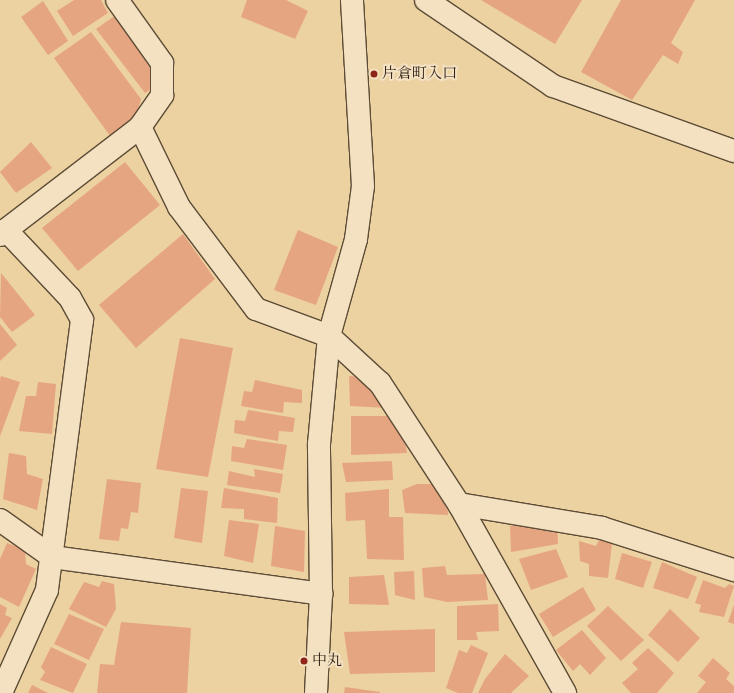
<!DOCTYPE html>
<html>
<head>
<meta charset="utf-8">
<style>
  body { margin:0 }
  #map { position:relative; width:734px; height:693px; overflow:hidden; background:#ecd1a1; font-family:Cardo,"Noto Serif JP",serif }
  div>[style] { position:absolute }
  .building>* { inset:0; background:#e6a581 }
  .roads { filter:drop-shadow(1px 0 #5d4c36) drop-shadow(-1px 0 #5d4c36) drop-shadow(0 1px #5d4c36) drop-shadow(0 -1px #5d4c36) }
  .minor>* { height:22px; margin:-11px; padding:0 11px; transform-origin:11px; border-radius:11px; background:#f3e1c2 }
  .tertiary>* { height:22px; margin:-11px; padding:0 11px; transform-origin:11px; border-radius:11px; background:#f3e1c2 }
  .dots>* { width:11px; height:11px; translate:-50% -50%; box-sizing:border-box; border:2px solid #f3e1c2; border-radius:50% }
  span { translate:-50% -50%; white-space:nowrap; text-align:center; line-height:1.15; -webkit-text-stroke:4px #f3e1c2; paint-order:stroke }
  .poi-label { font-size:15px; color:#2d1f13 }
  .left { translate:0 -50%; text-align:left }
</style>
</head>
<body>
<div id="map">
  <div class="building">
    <i style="clip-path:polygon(74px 0,101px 0,108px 13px,73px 36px,57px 11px)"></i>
    <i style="clip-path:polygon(247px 0,286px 0,308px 11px,295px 39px,241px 17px)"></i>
    <i style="clip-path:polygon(481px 0,582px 0,555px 44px)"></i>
    <i style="clip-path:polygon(621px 0,695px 0,671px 43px,683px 52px,678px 64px,663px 55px,632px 100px,581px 72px)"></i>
    <i style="clip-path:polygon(43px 1px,68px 41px,48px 55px,21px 17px)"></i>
    <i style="clip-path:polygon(116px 15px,154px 70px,157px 86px,145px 93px,96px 29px)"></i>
    <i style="clip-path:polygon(91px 32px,141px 99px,137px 114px,110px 136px,54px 58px)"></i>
    <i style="clip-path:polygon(31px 142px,52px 168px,16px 193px,0 172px)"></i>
    <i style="clip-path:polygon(125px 162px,160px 205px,78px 271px,42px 228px)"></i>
    <i style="clip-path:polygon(298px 230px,338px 247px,316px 305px,274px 290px)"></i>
    <i style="clip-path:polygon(183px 234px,215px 279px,136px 348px,99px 305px)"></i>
    <i style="clip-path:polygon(1px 273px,35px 315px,12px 332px,0 317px)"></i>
    <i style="clip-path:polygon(0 324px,17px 345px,0 361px)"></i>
    <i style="clip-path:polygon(180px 338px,233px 348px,208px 477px,156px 469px)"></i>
    <i style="clip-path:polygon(1px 376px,20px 382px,0 436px,0 379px)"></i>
    <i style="clip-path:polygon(349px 376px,363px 377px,388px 408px,350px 406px)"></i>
    <i style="clip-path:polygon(255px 380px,302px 390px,302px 403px,284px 402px,283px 413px,241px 406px,244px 391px,252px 392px)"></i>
    <i style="clip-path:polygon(38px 382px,56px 384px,52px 434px,19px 431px,26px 396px,36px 396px)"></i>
    <i style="clip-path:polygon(248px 410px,295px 418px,293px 432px,279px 431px,278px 441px,234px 433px,235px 420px,245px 421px)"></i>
    <i style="clip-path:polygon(351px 416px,392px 416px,404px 437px,407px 453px,351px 455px)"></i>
    <i style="clip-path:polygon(247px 439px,287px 445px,283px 470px,231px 461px,232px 446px,244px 448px)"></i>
    <i style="clip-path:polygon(9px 453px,26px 456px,27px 474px,43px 479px,37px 510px,3px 499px)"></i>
    <i style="clip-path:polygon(392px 461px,393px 480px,346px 482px,342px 463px)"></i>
    <i style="clip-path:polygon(254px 469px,283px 474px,280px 493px,227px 485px,229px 471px,255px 477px)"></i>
    <i style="clip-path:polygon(107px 479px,141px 483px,138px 513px,131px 512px,128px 529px,121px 528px,119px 541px,99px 539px)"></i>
    <i style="clip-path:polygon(417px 484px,432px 484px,447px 503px,448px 515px,405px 513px,402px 490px)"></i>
    <i style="clip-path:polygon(181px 488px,208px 491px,202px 543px,174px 538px)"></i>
    <i style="clip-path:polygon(224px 488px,278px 498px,277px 523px,244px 519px,244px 509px,221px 508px)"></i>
    <i style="clip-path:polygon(389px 489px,389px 517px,403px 517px,404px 560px,367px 559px,365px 520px,346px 521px,345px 493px)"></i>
    <i style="clip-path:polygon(229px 520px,259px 524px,253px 563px,224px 556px)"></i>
    <i style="clip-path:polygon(530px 523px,557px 524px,558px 544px,511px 552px,510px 526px)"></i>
    <i style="clip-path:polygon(275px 526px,305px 531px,304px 572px,271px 566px)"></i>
    <i style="clip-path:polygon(599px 540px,612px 544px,608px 578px,589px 576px,589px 564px,580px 561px,579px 541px,596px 546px)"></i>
    <i style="clip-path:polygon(7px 543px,25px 550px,26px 564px,36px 569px,19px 607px,0 597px,0 559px)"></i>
    <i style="clip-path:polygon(556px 549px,568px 577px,531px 590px,519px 559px)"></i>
    <i style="clip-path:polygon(622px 553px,652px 562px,643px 588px,615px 579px)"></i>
    <i style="clip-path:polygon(662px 562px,697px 577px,688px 599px,653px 588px)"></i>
    <i style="clip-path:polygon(445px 566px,447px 575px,485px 574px,488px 600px,447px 602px,424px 597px,422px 568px)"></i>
    <i style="clip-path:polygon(414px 571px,415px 600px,395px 595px,394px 572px)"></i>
    <i style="clip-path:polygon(384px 575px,389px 605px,349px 604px,349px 577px)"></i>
    <i style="clip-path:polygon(703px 580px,725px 588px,729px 584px,734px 586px,724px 617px,699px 612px,701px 605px,695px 603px)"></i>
    <i style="clip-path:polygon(102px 581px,114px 584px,116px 609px,106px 627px,69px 609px,84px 582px,99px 587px)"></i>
    <i style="clip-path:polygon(583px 587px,596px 610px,553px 637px,539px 614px)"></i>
    <i style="clip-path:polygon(0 604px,7px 608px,5px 615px,12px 618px,0 639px)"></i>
    <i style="clip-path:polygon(498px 604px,499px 631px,476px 632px,478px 640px,457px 640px,457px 606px)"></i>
    <i style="clip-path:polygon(734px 605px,734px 624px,728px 622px)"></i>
    <i style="clip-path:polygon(608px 606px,644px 640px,621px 661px,587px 626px)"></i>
    <i style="clip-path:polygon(670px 609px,700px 638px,678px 662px,648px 635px)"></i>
    <i style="clip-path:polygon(69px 614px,104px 629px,89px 660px,54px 644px)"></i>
    <i style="clip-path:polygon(121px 622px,191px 628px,187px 693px,97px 693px,100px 664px,114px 665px)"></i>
    <i style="clip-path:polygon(435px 629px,435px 672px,350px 674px,344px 632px)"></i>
    <i style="clip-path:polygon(582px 630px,606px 658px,590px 675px,580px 664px,573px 671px,556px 650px)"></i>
    <i style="clip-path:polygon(471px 645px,488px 653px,472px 693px,458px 693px,446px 688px,459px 650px,467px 653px)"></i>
    <i style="clip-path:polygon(51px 647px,87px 664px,73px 693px,40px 680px,45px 672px,41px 667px)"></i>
    <i style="clip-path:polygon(648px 648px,674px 673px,657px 693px,631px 693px,622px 683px,638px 669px,632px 663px)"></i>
    <i style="clip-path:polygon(505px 654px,529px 676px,511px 693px,478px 693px,485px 679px)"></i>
    <i style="clip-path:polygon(713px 658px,730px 673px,726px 679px,734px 686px,734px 693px,697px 693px,706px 682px,698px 676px)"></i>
    <i style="clip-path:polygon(32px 685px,48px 693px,28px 693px)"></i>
    <i style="clip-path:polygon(345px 687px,380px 692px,380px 693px,344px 693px)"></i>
  </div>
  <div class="roads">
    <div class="minor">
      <i style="left:426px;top:0;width:153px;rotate:34.1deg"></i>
      <i style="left:553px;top:86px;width:192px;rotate:19.8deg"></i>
      <i style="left:140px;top:127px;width:89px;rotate:64deg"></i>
      <i style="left:179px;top:207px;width:128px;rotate:53deg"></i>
      <i style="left:256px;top:309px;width:78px;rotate:20.3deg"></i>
      <i style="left:329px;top:336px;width:69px;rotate:42.7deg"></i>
      <i style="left:380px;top:383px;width:145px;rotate:56.9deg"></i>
      <i style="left:459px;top:504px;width:217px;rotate:60.7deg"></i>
      <i style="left:6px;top:230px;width:169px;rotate:-37.5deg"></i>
      <i style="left:140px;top:127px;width:39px;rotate:-55deg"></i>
      <i style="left:162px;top:95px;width:32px;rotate:-90deg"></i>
      <i style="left:162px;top:63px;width:77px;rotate:-125.5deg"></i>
      <i style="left:0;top:235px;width:8px;rotate:-40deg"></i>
      <i style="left:6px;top:230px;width:93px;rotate:46.7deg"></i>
      <i style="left:70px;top:298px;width:25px;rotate:61deg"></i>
      <i style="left:82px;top:320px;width:272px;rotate:97.4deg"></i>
      <i style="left:47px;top:590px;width:113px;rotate:114.1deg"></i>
      <i style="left:459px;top:504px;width:145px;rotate:9.5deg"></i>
      <i style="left:602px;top:528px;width:139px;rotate:17.7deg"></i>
      <i style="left:0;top:520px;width:64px;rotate:35.4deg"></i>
      <i style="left:52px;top:557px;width:272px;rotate:7.8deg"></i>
    </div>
    <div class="tertiary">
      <i style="left:316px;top:693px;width:99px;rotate:-87.1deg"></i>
      <i style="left:321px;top:594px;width:150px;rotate:-90.8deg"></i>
      <i style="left:319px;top:444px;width:108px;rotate:-84.7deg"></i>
      <i style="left:329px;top:336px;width:101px;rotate:-74.4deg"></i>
      <i style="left:356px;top:239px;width:53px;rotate:-82.5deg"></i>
      <i style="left:363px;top:186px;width:186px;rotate:-93.4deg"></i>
    </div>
  </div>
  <div class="dots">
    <i style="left:374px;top:74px;background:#8f2418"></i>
    <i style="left:304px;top:661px;background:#8f2418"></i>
  </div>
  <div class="poi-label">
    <span class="left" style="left:382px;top:74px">片倉町入口</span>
    <span class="left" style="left:312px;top:661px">中丸</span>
  </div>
</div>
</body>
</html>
